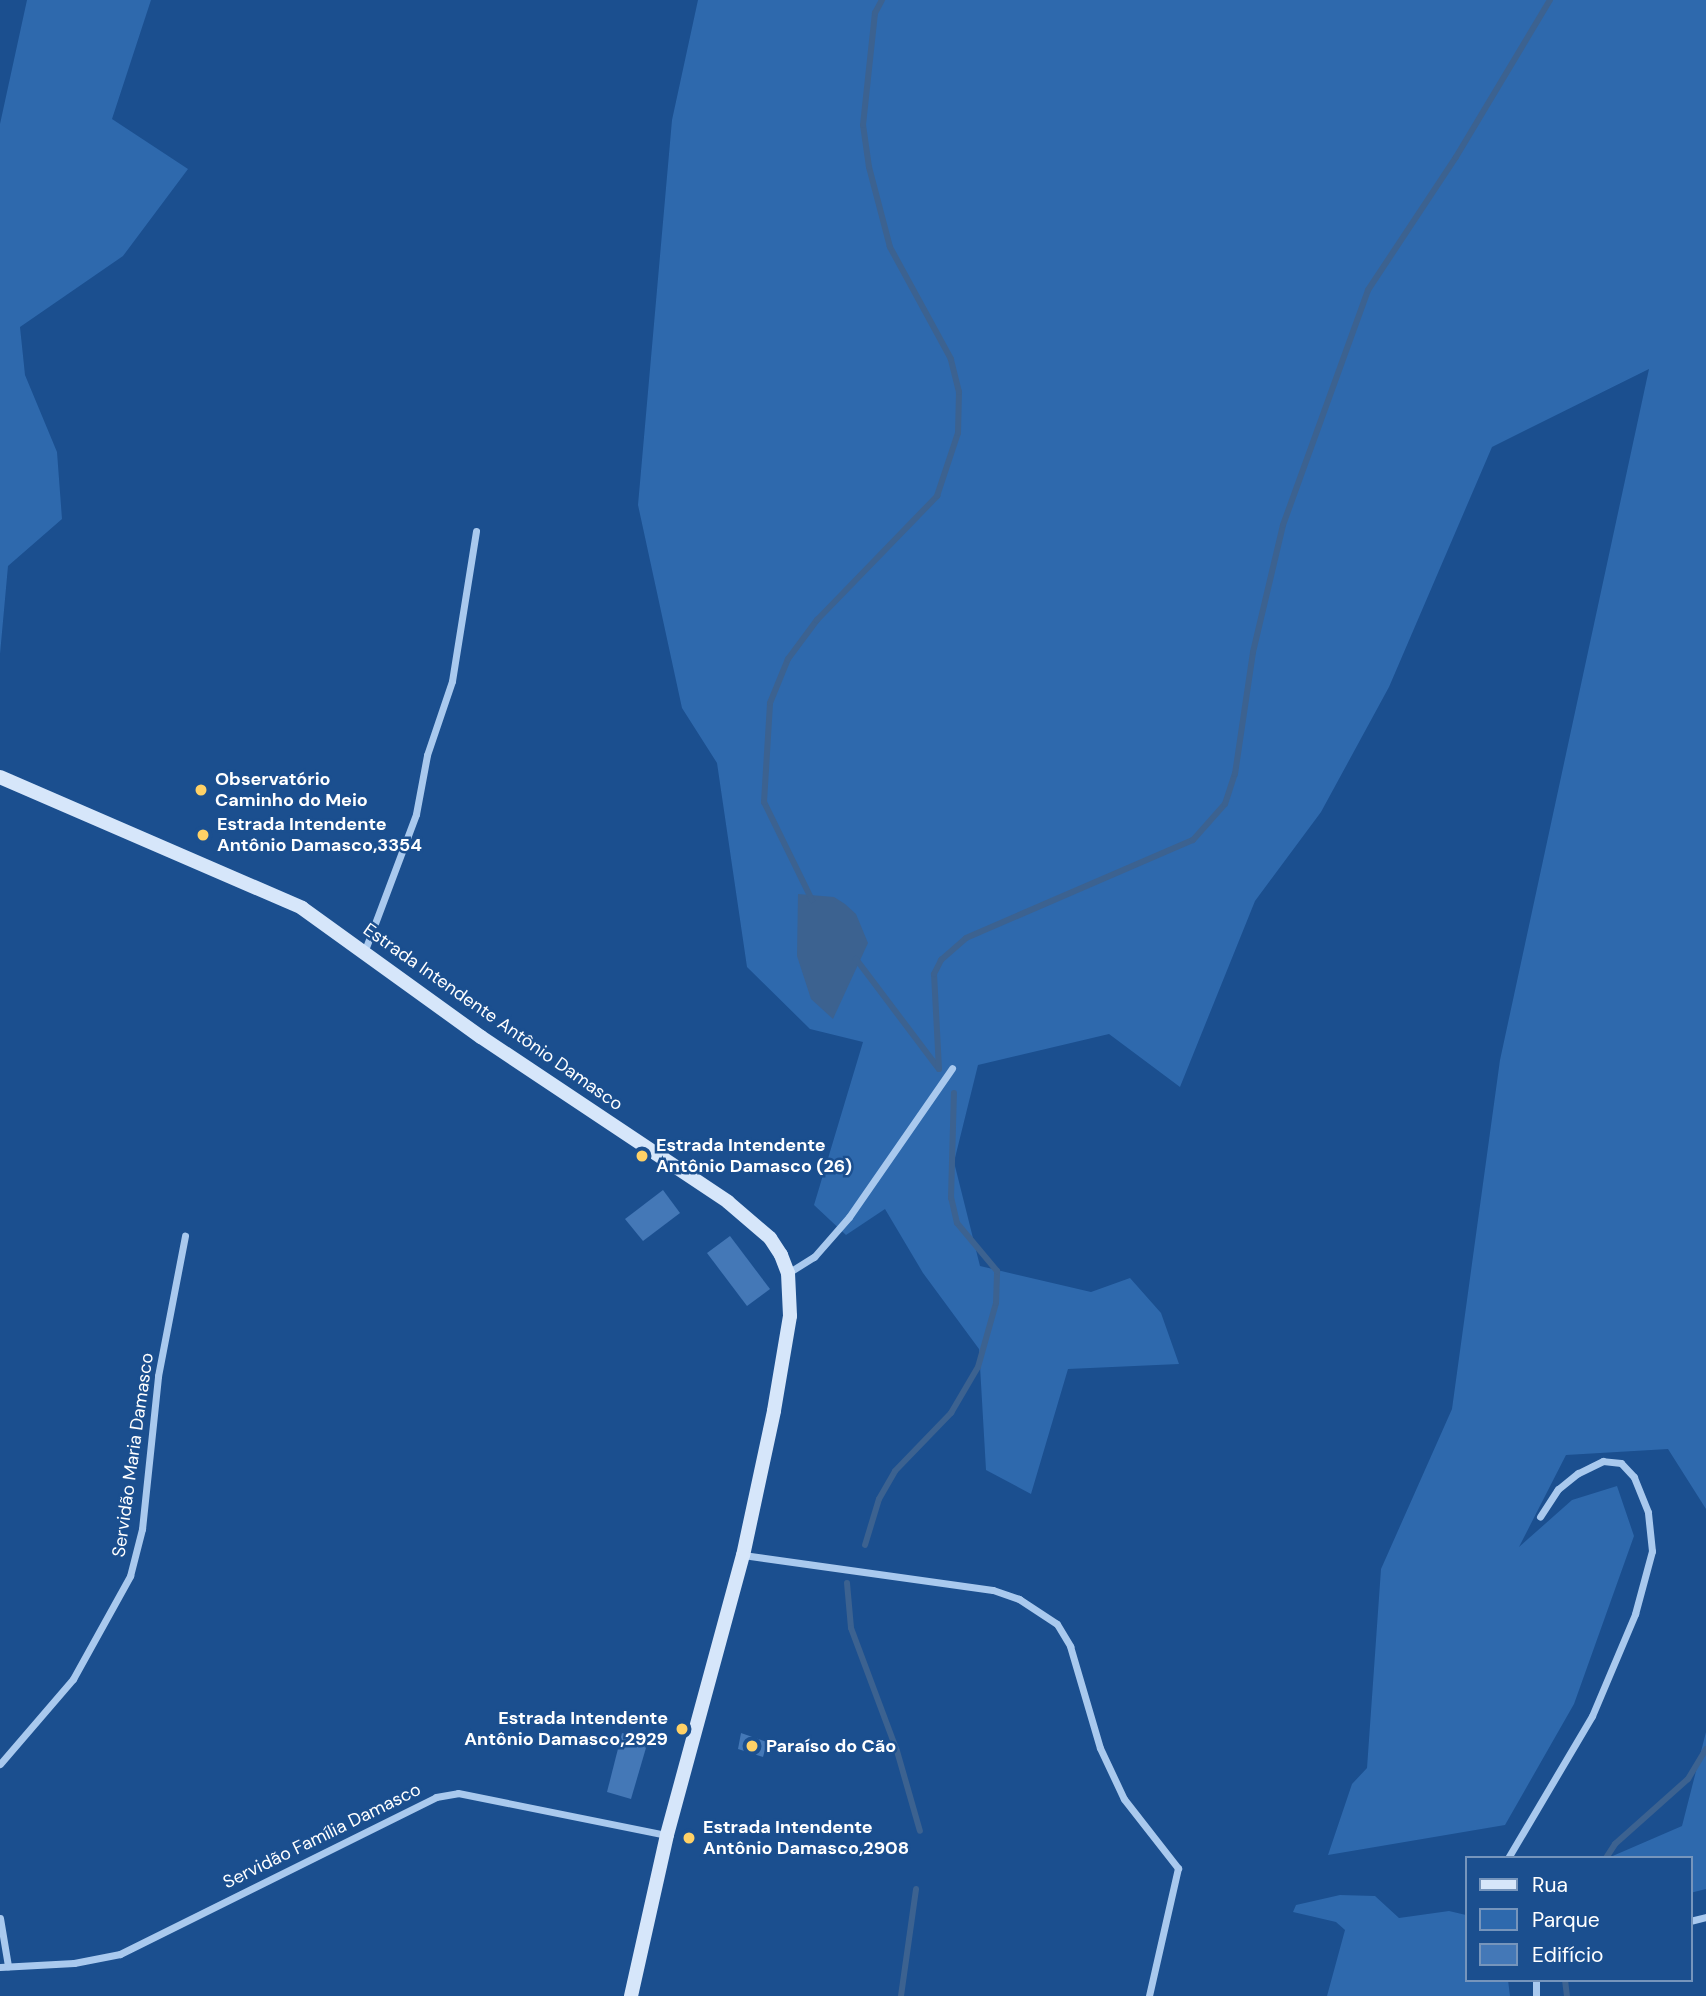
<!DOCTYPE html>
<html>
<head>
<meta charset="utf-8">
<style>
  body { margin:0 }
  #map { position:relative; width:1706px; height:1996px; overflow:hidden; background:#1b4f8f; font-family:"DM Sans",sans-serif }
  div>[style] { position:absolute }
  .green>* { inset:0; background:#2e69ad }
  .water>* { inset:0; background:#3c6290 }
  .stream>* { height:6px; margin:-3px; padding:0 3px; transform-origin:3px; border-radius:3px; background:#3c6290 }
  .building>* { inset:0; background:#4478b7 }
  .minor>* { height:7px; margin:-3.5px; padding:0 3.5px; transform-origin:3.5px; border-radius:3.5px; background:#a9c9ee }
  .secondary>* { height:14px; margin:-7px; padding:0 7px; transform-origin:7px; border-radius:7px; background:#d6e6fa }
  .dots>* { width:19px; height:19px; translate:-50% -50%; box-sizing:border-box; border:4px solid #1b4f8f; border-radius:50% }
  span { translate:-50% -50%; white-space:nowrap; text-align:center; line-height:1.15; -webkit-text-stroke:5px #1b4f8f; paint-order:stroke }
  .poi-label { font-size:18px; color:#fff; font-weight:700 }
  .left { translate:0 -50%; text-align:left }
  .right { translate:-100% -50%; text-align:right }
  .street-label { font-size:18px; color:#fff }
  .legend { position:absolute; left:1465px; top:1856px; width:228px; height:126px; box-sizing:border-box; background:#1b4f8f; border:2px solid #7695bc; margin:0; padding:9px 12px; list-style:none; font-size:21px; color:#fff }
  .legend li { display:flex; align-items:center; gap:14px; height:35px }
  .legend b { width:35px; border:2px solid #7695bc }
</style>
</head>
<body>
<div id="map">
  <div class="green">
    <i style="clip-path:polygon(27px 0,151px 0,112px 119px,188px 169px,123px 256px,20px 327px,25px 375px,57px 452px,62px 519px,8px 566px,0 654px,0 124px)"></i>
    <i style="clip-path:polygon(698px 0,1706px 0,1706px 1509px,1668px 1449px,1566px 1455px,1519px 1547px,1572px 1500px,1617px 1486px,1634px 1536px,1574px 1704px,1505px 1825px,1328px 1855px,1352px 1784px,1367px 1768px,1381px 1569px,1452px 1409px,1500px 1060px,1649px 369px,1492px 447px,1389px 687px,1321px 812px,1255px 901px,1180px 1087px,1109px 1034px,978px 1065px,954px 1162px,980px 1266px,1091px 1292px,1130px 1278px,1161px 1313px,1179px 1364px,1068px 1369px,1031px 1494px,986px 1470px,979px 1349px,923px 1273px,885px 1209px,846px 1235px,814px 1205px,863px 1042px,810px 1029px,747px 967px,717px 763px,682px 708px,638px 505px,672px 120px)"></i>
    <i style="clip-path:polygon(1706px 1732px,1706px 1889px,1690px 1893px,1690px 1858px,1608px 1858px,1682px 1826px)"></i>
    <i style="clip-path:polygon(1340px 1895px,1375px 1896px,1399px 1918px,1449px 1911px,1466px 1915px,1466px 1980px,1508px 1980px,1510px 1996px,1327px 1996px,1345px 1930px,1336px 1922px,1293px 1912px,1296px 1905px)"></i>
  </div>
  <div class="water">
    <i style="clip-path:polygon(798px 894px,834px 897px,845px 904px,856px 914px,868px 943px,833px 1019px,811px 999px,797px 956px)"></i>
  </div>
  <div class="stream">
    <i style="left:812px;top:900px;width:109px;rotate:-116.1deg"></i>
    <i style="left:764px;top:802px;width:99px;rotate:-86.5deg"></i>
    <i style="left:770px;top:703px;width:48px;rotate:-67.8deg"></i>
    <i style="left:788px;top:659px;width:49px;rotate:-53.4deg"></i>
    <i style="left:817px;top:620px;width:173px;rotate:-45.9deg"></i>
    <i style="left:937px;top:496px;width:66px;rotate:-71.6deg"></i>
    <i style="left:958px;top:433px;width:41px;rotate:-88.6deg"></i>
    <i style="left:959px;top:392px;width:34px;rotate:-104deg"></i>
    <i style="left:951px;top:359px;width:128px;rotate:-118.6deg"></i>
    <i style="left:890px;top:247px;width:83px;rotate:-104.7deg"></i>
    <i style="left:869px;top:167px;width:42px;rotate:-98.1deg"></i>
    <i style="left:863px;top:125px;width:113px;rotate:-83.9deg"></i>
    <i style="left:875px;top:13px;width:15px;rotate:-62deg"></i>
    <i style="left:856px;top:959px;width:136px;rotate:53deg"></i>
    <i style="left:939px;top:1069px;width:95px;rotate:-93deg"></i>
    <i style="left:934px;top:974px;width:16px;rotate:-63deg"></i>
    <i style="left:941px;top:960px;width:33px;rotate:-41deg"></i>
    <i style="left:966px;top:938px;width:247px;rotate:-23.4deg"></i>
    <i style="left:1193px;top:840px;width:48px;rotate:-48.4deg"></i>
    <i style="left:1225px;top:804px;width:32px;rotate:-72deg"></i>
    <i style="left:1235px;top:774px;width:123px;rotate:-81.6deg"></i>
    <i style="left:1253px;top:652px;width:130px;rotate:-76.7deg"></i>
    <i style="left:1283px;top:525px;width:250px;rotate:-70.1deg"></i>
    <i style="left:1368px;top:290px;width:159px;rotate:-56.5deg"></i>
    <i style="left:1456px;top:157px;width:183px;rotate:-59.1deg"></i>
    <i style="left:865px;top:1545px;width:48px;rotate:-73.1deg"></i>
    <i style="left:879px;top:1499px;width:32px;rotate:-60deg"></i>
    <i style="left:895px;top:1471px;width:81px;rotate:-46deg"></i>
    <i style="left:951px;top:1413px;width:53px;rotate:-59.6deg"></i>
    <i style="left:978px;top:1367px;width:66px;rotate:-74.3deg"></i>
    <i style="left:996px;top:1303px;width:32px;rotate:-88deg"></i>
    <i style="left:997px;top:1271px;width:62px;rotate:-129.8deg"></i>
    <i style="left:957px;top:1223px;width:26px;rotate:-103deg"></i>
    <i style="left:951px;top:1198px;width:105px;rotate:-88.4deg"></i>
    <i style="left:847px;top:1583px;width:45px;rotate:84.9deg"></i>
    <i style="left:851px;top:1628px;width:131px;rotate:69.5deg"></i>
    <i style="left:897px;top:1751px;width:83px;rotate:74deg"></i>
    <i style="left:1606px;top:1858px;width:17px;rotate:-57deg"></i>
    <i style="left:1615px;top:1844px;width:98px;rotate:-41.7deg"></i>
    <i style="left:1688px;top:1779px;width:35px;rotate:-59deg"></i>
    <i style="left:1565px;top:1980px;width:16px;rotate:83deg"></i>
    <i style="left:901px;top:1996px;width:108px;rotate:-82deg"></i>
  </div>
  <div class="building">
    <i style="clip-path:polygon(663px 1190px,680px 1213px,643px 1241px,625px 1219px)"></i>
    <i style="clip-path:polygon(730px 1236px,770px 1289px,747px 1306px,707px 1253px)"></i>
    <i style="clip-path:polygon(622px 1733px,648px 1741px,631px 1799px,607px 1792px)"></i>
    <i style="clip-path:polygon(741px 1733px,767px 1742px,763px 1757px,738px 1749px)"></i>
  </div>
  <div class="minor">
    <i style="left:365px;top:950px;width:145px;rotate:-69.4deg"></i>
    <i style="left:416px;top:814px;width:60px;rotate:-79.4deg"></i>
    <i style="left:427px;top:755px;width:78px;rotate:-71.3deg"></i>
    <i style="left:452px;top:681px;width:152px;rotate:-80.9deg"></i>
    <i style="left:788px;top:1273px;width:31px;rotate:-32deg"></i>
    <i style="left:814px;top:1257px;width:53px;rotate:-48.8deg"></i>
    <i style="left:849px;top:1217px;width:181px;rotate:-55.3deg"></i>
    <i style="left:743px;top:1555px;width:252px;rotate:8deg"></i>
    <i style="left:993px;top:1590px;width:28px;rotate:19deg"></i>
    <i style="left:1019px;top:1599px;width:45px;rotate:33.3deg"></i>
    <i style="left:1057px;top:1624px;width:26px;rotate:59deg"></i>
    <i style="left:1070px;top:1646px;width:106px;rotate:73.6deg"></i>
    <i style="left:1100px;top:1748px;width:56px;rotate:64.8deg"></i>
    <i style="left:1124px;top:1799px;width:88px;rotate:52deg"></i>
    <i style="left:1178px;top:1868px;width:131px;rotate:102.8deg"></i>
    <i style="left:0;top:1764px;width:112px;rotate:-49.3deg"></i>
    <i style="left:73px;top:1679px;width:118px;rotate:-61deg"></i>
    <i style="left:130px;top:1576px;width:49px;rotate:-75.7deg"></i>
    <i style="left:142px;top:1529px;width:154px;rotate:-84deg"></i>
    <i style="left:158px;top:1376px;width:143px;rotate:-79.1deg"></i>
    <i style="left:1508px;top:1858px;width:165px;rotate:-59.4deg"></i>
    <i style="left:1592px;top:1716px;width:111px;rotate:-67.1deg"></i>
    <i style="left:1635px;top:1614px;width:65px;rotate:-74.9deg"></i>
    <i style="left:1652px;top:1551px;width:39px;rotate:-96deg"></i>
    <i style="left:1648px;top:1512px;width:38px;rotate:-112deg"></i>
    <i style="left:1634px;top:1477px;width:19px;rotate:-133deg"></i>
    <i style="left:1621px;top:1463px;width:18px;rotate:-174deg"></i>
    <i style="left:1603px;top:1461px;width:28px;rotate:154deg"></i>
    <i style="left:1578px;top:1473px;width:26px;rotate:141deg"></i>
    <i style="left:1558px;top:1489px;width:33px;rotate:123deg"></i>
    <i style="left:0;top:1918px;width:49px;rotate:80.5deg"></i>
    <i style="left:1690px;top:1921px;width:16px;rotate:-14deg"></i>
    <i style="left:0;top:1967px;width:74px;rotate:-3.1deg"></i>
    <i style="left:74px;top:1963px;width:47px;rotate:-11.1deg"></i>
    <i style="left:120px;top:1954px;width:353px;rotate:-26.4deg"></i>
    <i style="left:436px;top:1797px;width:22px;rotate:-10deg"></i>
    <i style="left:458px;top:1793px;width:213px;rotate:11.4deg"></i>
    <i style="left:1536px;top:1996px;width:16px;rotate:-90deg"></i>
  </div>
  <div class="secondary">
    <i style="left:0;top:777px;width:329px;rotate:23.4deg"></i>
    <i style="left:302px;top:908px;width:221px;rotate:35.8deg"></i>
    <i style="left:481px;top:1037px;width:297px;rotate:33.7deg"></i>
    <i style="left:728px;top:1202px;width:55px;rotate:40.6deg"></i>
    <i style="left:770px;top:1238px;width:20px;rotate:57deg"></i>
    <i style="left:781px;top:1255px;width:19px;rotate:69deg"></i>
    <i style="left:788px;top:1273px;width:43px;rotate:87.3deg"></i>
    <i style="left:790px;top:1316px;width:96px;rotate:99.6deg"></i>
    <i style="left:774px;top:1411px;width:147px;rotate:102.1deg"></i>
    <i style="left:743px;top:1555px;width:290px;rotate:105.2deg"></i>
    <i style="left:667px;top:1835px;width:165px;rotate:102.6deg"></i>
  </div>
  <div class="dots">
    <i style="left:201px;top:790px;background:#ffd166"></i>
    <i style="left:203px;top:835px;background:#ffd166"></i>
    <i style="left:642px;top:1156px;background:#ffd166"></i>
    <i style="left:682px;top:1729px;background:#ffd166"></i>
    <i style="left:752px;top:1746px;background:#ffd166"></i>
    <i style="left:689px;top:1838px;background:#ffd166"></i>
  </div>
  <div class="poi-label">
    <span class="left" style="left:215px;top:790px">Observatório<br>Caminho do Meio</span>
    <span class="left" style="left:217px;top:835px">Estrada Intendente<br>Antônio Damasco,3354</span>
    <span class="left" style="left:656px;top:1156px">Estrada Intendente<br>Antônio Damasco (26)</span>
    <span class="right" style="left:668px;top:1729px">Estrada Intendente<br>Antônio Damasco,2929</span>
    <span class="left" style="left:766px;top:1746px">Paraíso do Cão</span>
    <span class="left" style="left:703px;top:1838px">Estrada Intendente<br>Antônio Damasco,2908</span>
  </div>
  <div class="street-label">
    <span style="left:493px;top:1017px;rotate:35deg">Estrada Intendente Antônio Damasco</span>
    <span style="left:133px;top:1455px;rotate:-82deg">Servidão Maria Damasco</span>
    <span style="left:322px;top:1836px;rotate:-26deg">Servidão Família Damasco</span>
  </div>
  <ul class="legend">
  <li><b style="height:9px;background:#d6e6fa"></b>Rua</li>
  <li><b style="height:19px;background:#2e69ad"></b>Parque</li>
  <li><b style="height:19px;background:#4478b7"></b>Edifício</li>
  </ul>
</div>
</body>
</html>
